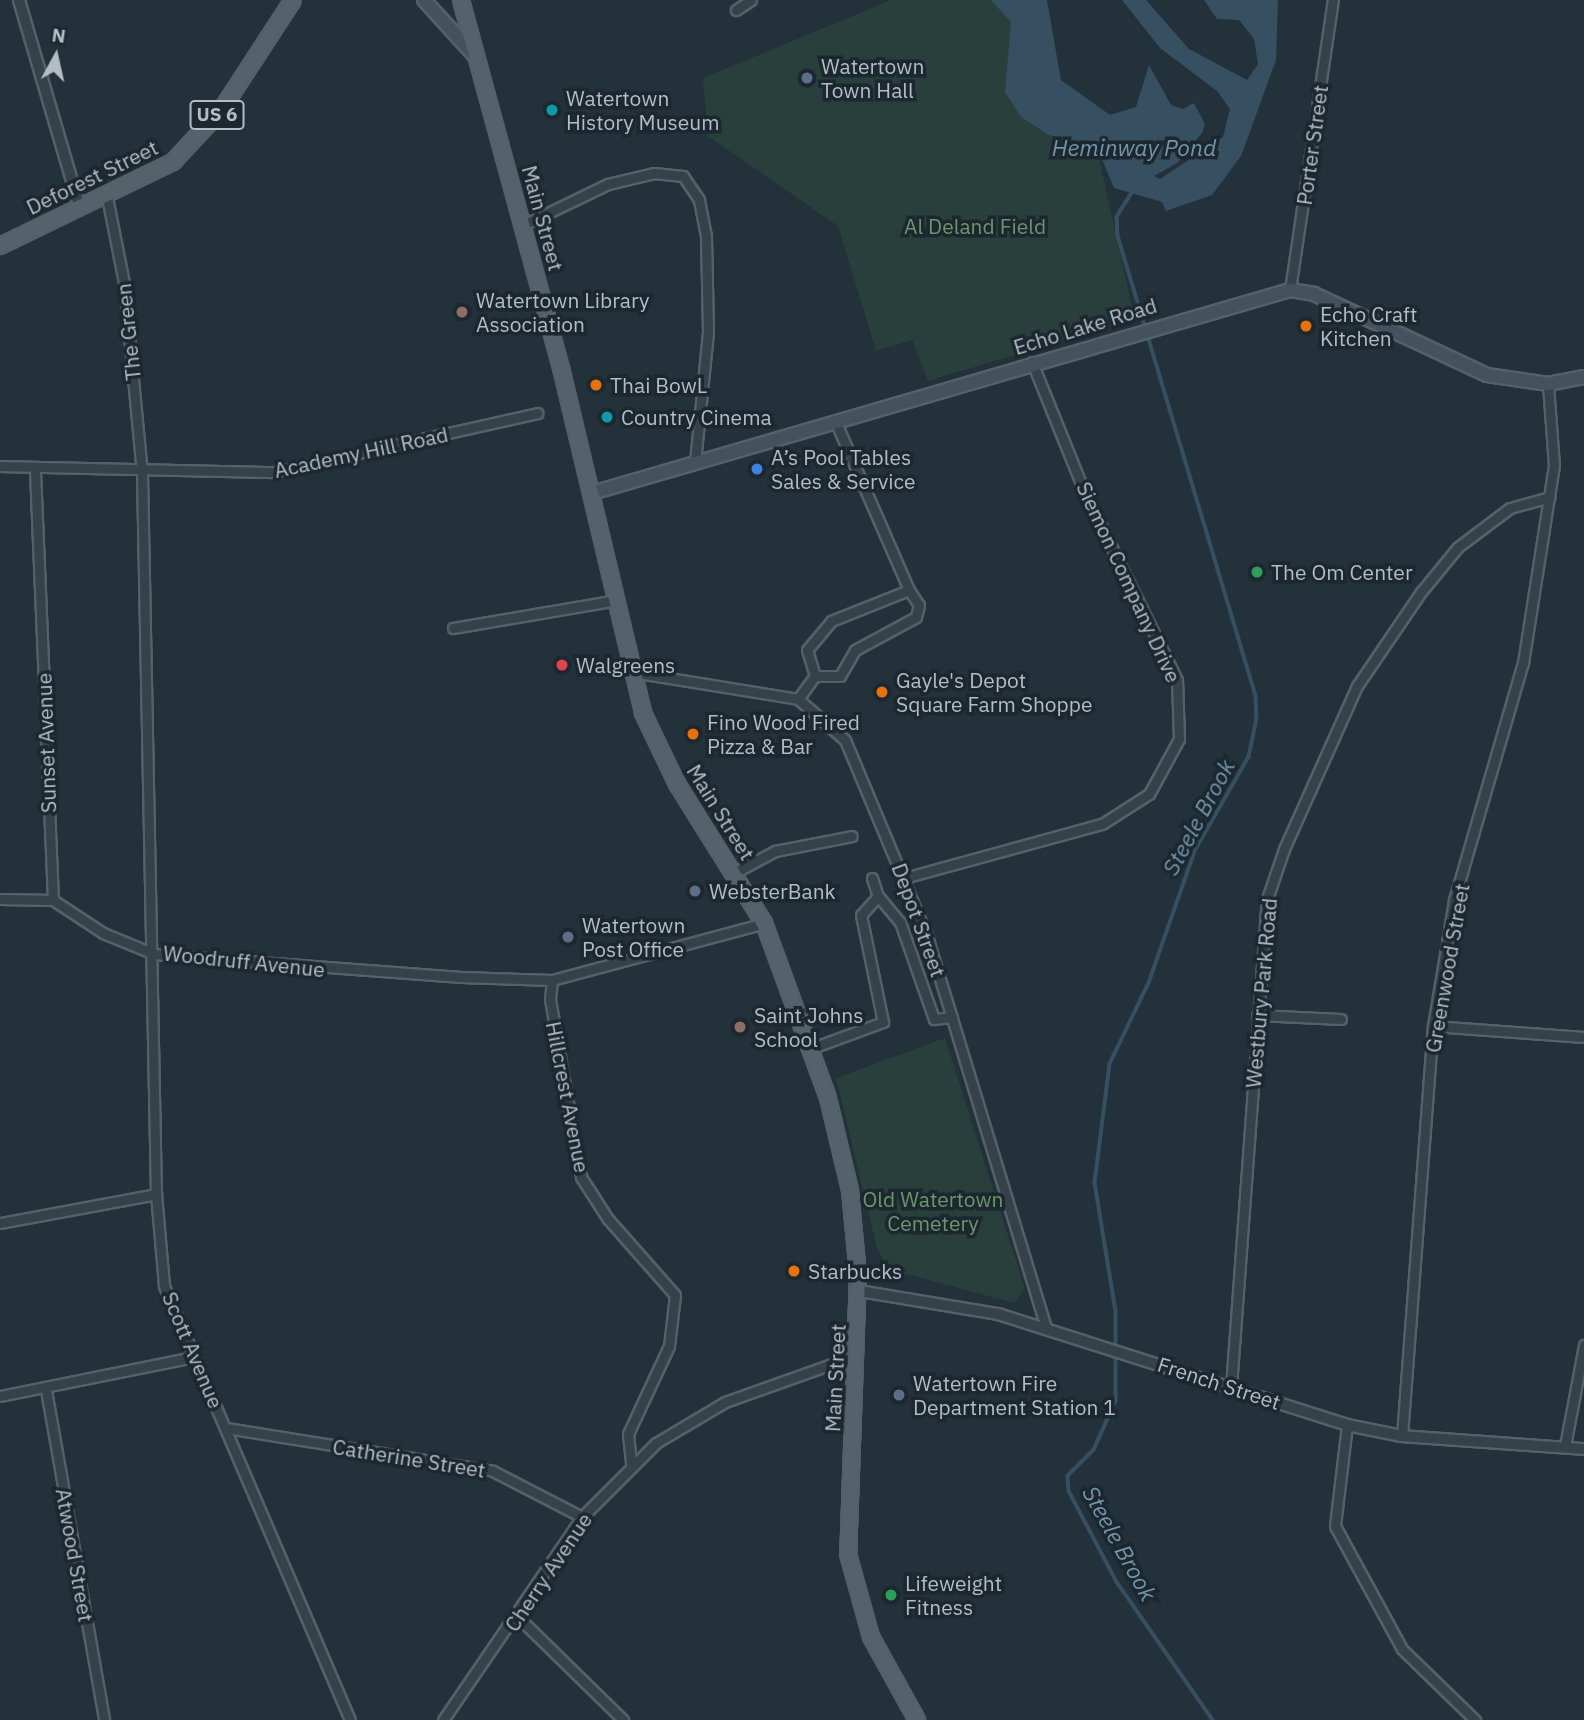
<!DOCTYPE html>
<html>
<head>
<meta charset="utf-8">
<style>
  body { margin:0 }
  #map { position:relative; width:1584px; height:1720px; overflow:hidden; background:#23313a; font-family:"IBM Plex Sans",sans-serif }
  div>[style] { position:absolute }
  .green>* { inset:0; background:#283f3c }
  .water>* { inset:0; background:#365061 }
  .stream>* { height:3.5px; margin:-1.75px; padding:0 1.75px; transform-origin:1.75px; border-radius:1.75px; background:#365061 }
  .roads { filter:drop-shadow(2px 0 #556068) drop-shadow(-2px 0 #556068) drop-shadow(0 2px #556068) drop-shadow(0 -2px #556068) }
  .minor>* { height:9px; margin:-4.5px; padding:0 4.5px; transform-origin:4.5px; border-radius:4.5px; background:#36424a }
  .tertiary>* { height:10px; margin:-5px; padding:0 5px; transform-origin:5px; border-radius:5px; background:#36424a }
  .secondary>* { height:12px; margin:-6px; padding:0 6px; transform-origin:6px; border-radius:6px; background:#44525d }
  .primary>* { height:14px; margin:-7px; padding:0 7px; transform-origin:7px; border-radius:7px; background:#54626b }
  .dots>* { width:19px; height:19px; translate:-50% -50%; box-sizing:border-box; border:4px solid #1c272f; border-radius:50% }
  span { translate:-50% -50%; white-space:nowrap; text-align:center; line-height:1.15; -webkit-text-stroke:7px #1c272f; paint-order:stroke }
  .shield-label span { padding:2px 5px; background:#1c272f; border:2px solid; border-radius:5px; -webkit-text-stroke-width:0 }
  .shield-label { font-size:19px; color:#b2bdc6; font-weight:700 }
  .poi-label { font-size:21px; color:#b2bdc6 }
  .left { translate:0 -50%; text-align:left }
  .street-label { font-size:21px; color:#b2bdc6 }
  .park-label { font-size:21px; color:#69976b }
  .water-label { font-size:23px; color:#7295aa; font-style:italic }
  .north { position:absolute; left:21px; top:21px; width:70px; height:70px; -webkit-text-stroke:5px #1c272f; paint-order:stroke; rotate:8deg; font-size:19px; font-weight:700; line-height:28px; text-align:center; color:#b2bdc6 }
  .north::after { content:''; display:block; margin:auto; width:24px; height:32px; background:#b2bdc6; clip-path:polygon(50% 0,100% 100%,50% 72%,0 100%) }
</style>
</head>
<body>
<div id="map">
  <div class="green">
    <i style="clip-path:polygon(891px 0,1018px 0,1033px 49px,1094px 136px,1135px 319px,928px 381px,912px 340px,876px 351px,838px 226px,708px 136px,703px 78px)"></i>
    <i style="clip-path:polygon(945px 1038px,1025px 1289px,1014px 1303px,888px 1269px,877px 1248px,836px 1078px)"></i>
  </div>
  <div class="water">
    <i style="clip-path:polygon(991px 0,1047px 0,1061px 80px,1110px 115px,1136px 107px,1149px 65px,1171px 105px,1183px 109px,1194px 103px,1205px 124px,1202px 133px,1177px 163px,1154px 176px,1160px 179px,1223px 137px,1230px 109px,1217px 91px,1160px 48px,1122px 0,1146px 0,1189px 49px,1247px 80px,1258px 64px,1254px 39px,1239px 20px,1217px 19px,1204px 0,1278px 0,1276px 60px,1241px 156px,1212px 195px,1166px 211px,1162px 202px,1114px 188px,1096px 145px,1049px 135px,1021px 117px,1005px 92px,1011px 22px)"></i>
  </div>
  <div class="stream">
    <i style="left:1132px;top:193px;width:28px;rotate:122deg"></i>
    <i style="left:1117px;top:217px;width:19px;rotate:87deg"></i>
    <i style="left:1118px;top:236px;width:479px;rotate:73.3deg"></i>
    <i style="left:1256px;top:695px;width:24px;rotate:88deg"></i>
    <i style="left:1257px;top:719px;width:39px;rotate:102deg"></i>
    <i style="left:1249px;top:757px;width:106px;rotate:119.9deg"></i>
    <i style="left:1196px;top:849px;width:142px;rotate:109.3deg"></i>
    <i style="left:1149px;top:983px;width:90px;rotate:115.7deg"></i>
    <i style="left:1110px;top:1064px;width:120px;rotate:97.2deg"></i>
    <i style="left:1095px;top:1183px;width:130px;rotate:80.7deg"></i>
    <i style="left:1116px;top:1311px;width:90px;rotate:90deg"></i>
    <i style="left:1116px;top:1401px;width:54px;rotate:114.2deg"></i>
    <i style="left:1094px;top:1450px;width:37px;rotate:135deg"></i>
    <i style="left:1068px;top:1476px;width:15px;rotate:86deg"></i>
    <i style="left:1069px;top:1491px;width:103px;rotate:62.2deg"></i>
    <i style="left:1117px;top:1582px;width:168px;rotate:55.2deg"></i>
  </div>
  <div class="roads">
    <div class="minor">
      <i style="left:736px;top:10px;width:18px;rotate:-34deg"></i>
      <i style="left:106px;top:192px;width:93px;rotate:78.8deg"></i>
      <i style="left:124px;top:283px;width:192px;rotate:84.6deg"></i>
      <i style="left:142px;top:474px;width:720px;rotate:88.89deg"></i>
      <i style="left:156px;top:1194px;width:92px;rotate:85deg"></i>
      <i style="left:164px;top:1286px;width:472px;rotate:66.8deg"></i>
      <i style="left:523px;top:225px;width:94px;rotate:-25.8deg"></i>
      <i style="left:608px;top:184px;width:47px;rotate:-13.4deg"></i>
      <i style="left:654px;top:173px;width:29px;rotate:6deg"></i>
      <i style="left:683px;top:176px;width:29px;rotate:56deg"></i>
      <i style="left:699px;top:200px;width:37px;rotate:79deg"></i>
      <i style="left:706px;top:236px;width:96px;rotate:88.8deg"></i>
      <i style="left:708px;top:332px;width:131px;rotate:95.7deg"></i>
      <i style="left:1290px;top:290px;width:293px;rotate:-81.6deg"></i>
      <i style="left:0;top:466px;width:274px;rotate:1.3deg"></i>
      <i style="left:274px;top:472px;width:270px;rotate:-12.6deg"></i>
      <i style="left:35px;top:471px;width:429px;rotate:87.6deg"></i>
      <i style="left:453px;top:628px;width:165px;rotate:-9.7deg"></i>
      <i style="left:632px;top:672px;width:168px;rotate:9.2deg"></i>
      <i style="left:798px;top:699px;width:62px;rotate:41.1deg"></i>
      <i style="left:845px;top:740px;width:212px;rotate:67.3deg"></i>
      <i style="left:927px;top:936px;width:410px;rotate:73.1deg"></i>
      <i style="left:815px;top:676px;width:25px"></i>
      <i style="left:840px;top:676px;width:30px;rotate:-60deg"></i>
      <i style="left:855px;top:650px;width:69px;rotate:-28.4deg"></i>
      <i style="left:916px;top:617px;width:12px;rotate:-76deg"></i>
      <i style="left:919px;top:605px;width:18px;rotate:-124deg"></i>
      <i style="left:798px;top:699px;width:29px;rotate:-54deg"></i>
      <i style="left:815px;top:676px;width:27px;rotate:-107deg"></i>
      <i style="left:807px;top:650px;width:38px;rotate:-50deg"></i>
      <i style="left:831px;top:621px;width:84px;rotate:-21.7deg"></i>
      <i style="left:909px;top:590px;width:184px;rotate:-113.6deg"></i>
      <i style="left:734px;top:873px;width:47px;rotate:-28.2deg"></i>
      <i style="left:775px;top:851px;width:78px;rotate:-11deg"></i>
      <i style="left:872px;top:878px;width:19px;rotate:72deg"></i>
      <i style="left:904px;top:878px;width:205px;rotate:-15.3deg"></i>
      <i style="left:1102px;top:824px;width:56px;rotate:-32.6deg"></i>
      <i style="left:1149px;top:794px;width:63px;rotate:-61.4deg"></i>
      <i style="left:1179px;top:739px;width:59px;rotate:-91.9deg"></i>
      <i style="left:1177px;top:680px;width:211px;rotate:-116.2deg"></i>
      <i style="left:1084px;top:491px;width:139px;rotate:-112deg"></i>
      <i style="left:878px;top:896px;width:34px;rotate:50deg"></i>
      <i style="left:900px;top:922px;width:103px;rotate:70.7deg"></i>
      <i style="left:934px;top:1019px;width:18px;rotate:-6deg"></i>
      <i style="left:0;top:899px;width:53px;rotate:1.1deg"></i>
      <i style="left:53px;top:900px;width:60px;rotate:33.4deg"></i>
      <i style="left:103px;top:933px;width:55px;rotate:22.4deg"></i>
      <i style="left:154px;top:954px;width:308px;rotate:4.3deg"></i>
      <i style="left:461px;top:977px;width:91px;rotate:1.9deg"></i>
      <i style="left:552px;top:980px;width:220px;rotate:-15deg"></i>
      <i style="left:552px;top:980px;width:19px;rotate:96deg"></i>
      <i style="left:550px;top:999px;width:181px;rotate:80.1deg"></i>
      <i style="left:581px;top:1177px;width:50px;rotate:57.3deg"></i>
      <i style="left:608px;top:1219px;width:101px;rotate:48.6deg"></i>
      <i style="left:675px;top:1295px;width:51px;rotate:96.7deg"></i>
      <i style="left:669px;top:1346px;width:97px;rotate:115deg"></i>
      <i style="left:628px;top:1434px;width:31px;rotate:84deg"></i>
      <i style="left:1257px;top:1015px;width:84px;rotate:2.7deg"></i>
      <i style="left:1433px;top:1026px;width:151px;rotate:4.2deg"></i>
      <i style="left:812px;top:1048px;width:76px;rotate:-20.1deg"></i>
      <i style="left:883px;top:1022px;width:109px;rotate:-101.6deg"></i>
      <i style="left:861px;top:915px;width:25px;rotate:-48deg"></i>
      <i style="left:0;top:1223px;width:159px;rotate:-10.5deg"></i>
      <i style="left:1231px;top:1387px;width:489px;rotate:-85.8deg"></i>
      <i style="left:1267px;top:899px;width:53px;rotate:-71.2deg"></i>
      <i style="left:1284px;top:849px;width:179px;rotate:-65.9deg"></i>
      <i style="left:1357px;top:686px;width:114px;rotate:-55.8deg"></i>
      <i style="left:1421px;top:592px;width:58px;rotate:-50.6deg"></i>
      <i style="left:1458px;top:547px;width:65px;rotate:-36.9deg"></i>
      <i style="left:1510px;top:508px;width:41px;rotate:-15.4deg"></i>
      <i style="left:46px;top:1390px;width:335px;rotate:80deg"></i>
      <i style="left:0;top:1396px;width:198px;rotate:-11.4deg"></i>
      <i style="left:1347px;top:1425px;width:102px;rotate:96.8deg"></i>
      <i style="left:1335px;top:1526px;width:140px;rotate:61.4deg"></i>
      <i style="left:1402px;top:1649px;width:102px;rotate:44.2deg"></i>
      <i style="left:226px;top:1428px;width:270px;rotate:9.1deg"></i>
      <i style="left:493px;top:1471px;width:100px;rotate:27.3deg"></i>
      <i style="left:1402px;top:1436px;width:411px;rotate:-85.7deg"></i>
      <i style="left:1433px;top:1026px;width:128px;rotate:-80.5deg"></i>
      <i style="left:1454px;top:900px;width:247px;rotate:-73.8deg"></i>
      <i style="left:1523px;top:663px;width:199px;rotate:-81.1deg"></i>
      <i style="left:1554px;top:466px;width:82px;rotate:-94.2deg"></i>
      <i style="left:1565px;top:1446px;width:103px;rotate:-79.3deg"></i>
      <i style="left:519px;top:1618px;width:146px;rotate:44.4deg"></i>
      <i style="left:443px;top:1720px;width:246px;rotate:-55.6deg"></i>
      <i style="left:582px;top:1517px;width:105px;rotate:-45deg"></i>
      <i style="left:656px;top:1443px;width:80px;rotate:-30.7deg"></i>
      <i style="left:725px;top:1402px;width:140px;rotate:-19.6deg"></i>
    </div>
    <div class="tertiary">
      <i style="left:19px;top:0;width:214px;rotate:73.7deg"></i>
      <i style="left:859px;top:1291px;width:141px;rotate:9.4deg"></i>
      <i style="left:998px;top:1314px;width:366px;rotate:17.6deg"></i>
      <i style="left:1347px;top:1425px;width:56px;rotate:11.3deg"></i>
      <i style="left:1402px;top:1436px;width:182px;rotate:4.1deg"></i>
    </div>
    <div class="secondary">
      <i style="left:424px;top:0;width:76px;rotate:47.7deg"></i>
      <i style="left:592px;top:493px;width:727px;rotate:-16.22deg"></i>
      <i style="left:1290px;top:290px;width:24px;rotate:9deg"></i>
      <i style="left:1314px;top:294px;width:191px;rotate:25.1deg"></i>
      <i style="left:1487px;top:375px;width:62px;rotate:8.4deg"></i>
      <i style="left:1548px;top:384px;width:37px;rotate:-11deg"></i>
    </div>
    <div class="primary">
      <i style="left:461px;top:0;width:385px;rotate:74.8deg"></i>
      <i style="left:562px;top:372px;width:350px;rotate:76.6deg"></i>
      <i style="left:643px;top:713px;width:79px;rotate:64.4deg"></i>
      <i style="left:677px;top:784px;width:164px;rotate:58deg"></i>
      <i style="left:764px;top:923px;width:186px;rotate:69.9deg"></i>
      <i style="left:828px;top:1098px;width:95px;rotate:76.6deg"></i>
      <i style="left:850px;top:1190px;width:84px;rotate:84.6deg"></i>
      <i style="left:858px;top:1274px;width:280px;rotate:92deg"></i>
      <i style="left:848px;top:1554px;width:86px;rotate:74.5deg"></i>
      <i style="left:871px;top:1637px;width:95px;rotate:61deg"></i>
      <i style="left:0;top:246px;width:192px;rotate:-25.9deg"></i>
      <i style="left:173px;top:162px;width:72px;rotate:-47.2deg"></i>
      <i style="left:222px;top:109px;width:130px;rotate:-56.9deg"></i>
    </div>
  </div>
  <div class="dots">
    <i style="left:807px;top:78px;background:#5c6f8a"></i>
    <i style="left:552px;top:110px;background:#0f9aa8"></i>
    <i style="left:462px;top:312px;background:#8d6e63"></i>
    <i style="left:1306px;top:326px;background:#e8710a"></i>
    <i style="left:596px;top:385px;background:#e8710a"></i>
    <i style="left:607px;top:417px;background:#0f9aa8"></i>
    <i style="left:757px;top:469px;background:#3f7fe0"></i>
    <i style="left:1257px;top:572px;background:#2e9e5b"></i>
    <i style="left:562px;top:665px;background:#e0444e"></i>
    <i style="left:882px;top:692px;background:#e8710a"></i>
    <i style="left:693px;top:734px;background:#e8710a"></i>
    <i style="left:695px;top:891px;background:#5c6f8a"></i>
    <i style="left:568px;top:937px;background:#5c6f8a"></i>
    <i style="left:740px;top:1027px;background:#8d6e63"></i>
    <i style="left:794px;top:1271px;background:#e8710a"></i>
    <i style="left:899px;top:1395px;background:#5c6f8a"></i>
    <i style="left:891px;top:1595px;background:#2e9e5b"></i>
  </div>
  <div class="shield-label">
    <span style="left:217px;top:115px">US 6</span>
  </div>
  <div class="poi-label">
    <span class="left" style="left:821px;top:78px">Watertown<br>Town Hall</span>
    <span class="left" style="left:566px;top:110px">Watertown<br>History Museum</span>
    <span class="left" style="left:476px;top:312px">Watertown Library<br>Association</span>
    <span class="left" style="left:1320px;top:326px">Echo Craft<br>Kitchen</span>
    <span class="left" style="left:610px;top:385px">Thai BowL</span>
    <span class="left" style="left:621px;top:417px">Country Cinema</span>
    <span class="left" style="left:771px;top:469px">A’s Pool Tables<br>Sales &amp; Service</span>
    <span class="left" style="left:1271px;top:572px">The Om Center</span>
    <span class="left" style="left:576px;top:665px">Walgreens</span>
    <span class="left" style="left:896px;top:692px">Gayle's Depot<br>Square Farm Shoppe</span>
    <span class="left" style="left:707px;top:734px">Fino Wood Fired<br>Pizza &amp; Bar</span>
    <span class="left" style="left:709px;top:891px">WebsterBank</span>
    <span class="left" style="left:582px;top:937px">Watertown<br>Post Office</span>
    <span class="left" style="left:754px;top:1027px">Saint Johns<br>School</span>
    <span class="left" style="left:808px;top:1271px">Starbucks</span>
    <span class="left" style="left:913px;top:1395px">Watertown Fire<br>Department Station 1</span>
    <span class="left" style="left:905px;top:1595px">Lifeweight<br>Fitness</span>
  </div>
  <div class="street-label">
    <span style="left:1312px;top:145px;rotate:-82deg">Porter Street</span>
    <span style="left:92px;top:177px;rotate:-26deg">Deforest Street</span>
    <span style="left:543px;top:218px;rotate:75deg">Main Street</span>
    <span style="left:1085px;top:326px;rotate:-17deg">Echo Lake Road</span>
    <span style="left:128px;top:332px;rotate:-96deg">The Green</span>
    <span style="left:361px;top:452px;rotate:-12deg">Academy Hill Road</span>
    <span style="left:1129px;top:582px;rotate:65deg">Siemon Company Drive</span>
    <span style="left:46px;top:743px;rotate:-92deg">Sunset Avenue</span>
    <span style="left:721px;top:812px;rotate:58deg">Main Street</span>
    <span style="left:919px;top:920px;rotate:70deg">Depot Street</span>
    <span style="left:244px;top:961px;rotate:6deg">Woodruff Avenue</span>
    <span style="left:1447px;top:968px;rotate:-80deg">Greenwood Street</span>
    <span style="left:1261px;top:993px;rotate:-85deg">Westbury Park Road</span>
    <span style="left:568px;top:1097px;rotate:79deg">Hillcrest Avenue</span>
    <span style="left:193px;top:1350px;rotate:67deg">Scott Avenue</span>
    <span style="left:835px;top:1378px;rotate:-87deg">Main Street</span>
    <span style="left:1219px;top:1383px;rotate:18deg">French Street</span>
    <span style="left:409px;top:1458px;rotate:9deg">Catherine Street</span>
    <span style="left:75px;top:1555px;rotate:80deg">Atwood Street</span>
    <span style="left:548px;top:1572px;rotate:-56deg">Cherry Avenue</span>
  </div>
  <div class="park-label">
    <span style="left:975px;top:226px">Al Deland Field</span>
    <span style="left:933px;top:1211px">Old Watertown<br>Cemetery</span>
  </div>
  <div class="water-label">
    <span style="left:1134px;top:147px">Heminway Pond</span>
    <span style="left:1198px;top:817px;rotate:-62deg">Steele Brook</span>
    <span style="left:1120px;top:1543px;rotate:61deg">Steele Brook</span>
  </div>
  <div class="north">N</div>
</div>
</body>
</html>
